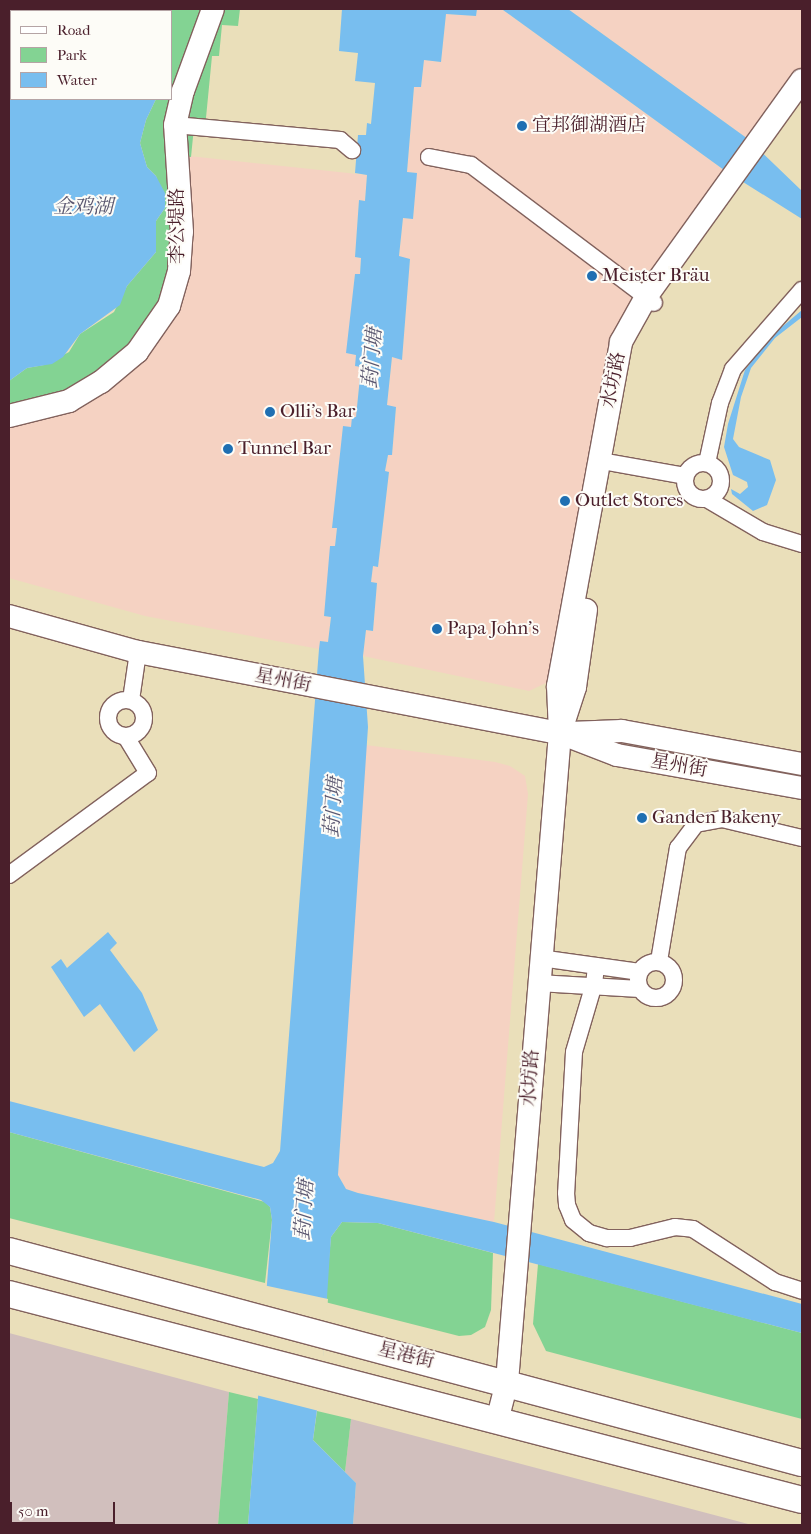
<!DOCTYPE html>
<html>
<head>
<meta charset="utf-8">
<style>
  body { margin:0 }
  #map { position:relative; width:811px; height:1534px; overflow:hidden; background:#eadfba; font-family:"IM FELL French Canon","Noto Serif SC",serif }
  div>[style] { position:absolute }
  .built>* { inset:0; background:#f5d2c2 }
  .industrial>* { inset:0; background:#d1bfbd }
  .green>* { inset:0; background:#83d393 }
  .water>* { inset:0; background:#78beef }
  .pier>* { inset:0; background:#eadfba }
  .roads { filter:drop-shadow(1px 0 #82625d) drop-shadow(-1px 0 #82625d) drop-shadow(0 1px #82625d) drop-shadow(0 -1px #82625d) }
  .street>* { height:16px; margin:-8px; padding:0 8px; transform-origin:8px; border-radius:8px; background:#fff }
  .street>.ring { margin:-8px; padding:0; box-sizing:content-box; background:none; border:16px solid #fff; border-radius:50% }
  .secondary>* { height:22px; margin:-11px; padding:0 11px; transform-origin:11px; border-radius:11px; background:#fff }
  .primary>* { height:26px; margin:-13px; padding:0 13px; transform-origin:13px; border-radius:13px; background:#fff }
  .dots>* { width:14px; height:14px; translate:-50% -50%; box-sizing:border-box; border:2px solid #fdfcf7; border-radius:50% }
  span { translate:-50% -50%; white-space:nowrap; text-align:center; line-height:1.15; -webkit-text-stroke:4px #fdfcf7; paint-order:stroke }
  .poi-label { font-size:19px; color:#4a1f2b }
  .left { translate:0 -50%; text-align:left }
  .street-label { font-size:19px; color:#4a1f2b }
  .water-label { font-size:20px; color:#5a5770; font-style:italic }
  .frame { position:absolute; inset:0; border:10px solid #4a1f2b; pointer-events:none }
  .legend { position:absolute; left:10px; top:10px; width:162px; height:90px; box-sizing:border-box; background:#fdfcf7; border:1px solid #b5a4a5; margin:0; padding:6px 9px; list-style:none; font-size:15px; color:#4a1f2b }
  .legend li { display:flex; align-items:center; gap:10px; height:25px }
  .legend b { width:25px; border:1px solid #b5a4a5 }
  .scale { position:absolute; left:10px; top:1502px; width:105px; height:22px; box-sizing:border-box; border:2px solid #4a1f2b; border-top:0; padding-left:6px; font-size:15px; line-height:18px; white-space:nowrap; color:#4a1f2b; -webkit-text-stroke:4px #fdfcf7; paint-order:stroke }
</style>
</head>
<body>
<div id="map">
  <div class="built">
    <i style="clip-path:polygon(477px 9px,503px 10px,724px 170px,636px 299px,551px 672px,546px 683px,529px 691px,363px 656px,366px 630px,373px 631px,377px 583px,371px 582px,373px 566px,378px 567px,389px 472px,385px 471px,388px 455px,392px 455px,396px 407px,387px 406px,392px 357px,402px 359px,410px 259px,399px 257px,403px 218px,413px 219px,416px 173px,407px 172px,414px 87px,421px 87px,424px 60px,441px 62px,446px 14px,476px 16px)"></i>
    <i style="clip-path:polygon(568px 9px,802px 9px,802px 73px,748px 139px)"></i>
    <i style="clip-path:polygon(180px 155px,367px 175px,365px 201px,359px 200px,355px 257px,361px 258px,360px 275px,355px 274px,347px 353px,356px 355px,361px 367px,356px 418px,351px 427px,343px 427px,333px 528px,337px 528px,335px 546px,331px 546px,324px 616px,331px 617px,328px 642px,320px 641px,319px 649px,145px 616px,9px 578px,9px 428px,56px 416px,128px 373px)"></i>
    <i style="clip-path:polygon(366px 745px,495px 762px,510px 766px,525px 776px,528px 794px,494px 1222px,358px 1193px,346px 1189px,338px 1175px)"></i>
  </div>
  <div class="industrial">
    <i style="clip-path:polygon(9px 1333px,229px 1392px,218px 1525px,9px 1525px)"></i>
    <i style="clip-path:polygon(351px 1419px,752px 1525px,353px 1525px,356px 1483px,345px 1472px)"></i>
  </div>
  <div class="green">
    <i style="clip-path:polygon(165px 9px,240px 9px,238px 26px,222px 25px,219px 56px,212px 56px,205px 128px,194px 127px,191px 157px,165px 154px,173px 214px,167px 286px,144px 333px,79px 389px,9px 408px,9px 381px,27px 368px,44px 365px,69px 352px,80px 334px,114px 312px,127px 286px,156px 252px,156px 221px,165px 208px,156px 176px,147px 167px,140px 143px,146px 120px,156px 99px,171px 99px,171px 11px)"></i>
    <i style="clip-path:polygon(9px 1132px,265px 1202px,270px 1207px,272px 1220px,265px 1283px,9px 1218px)"></i>
    <i style="clip-path:polygon(342px 1222px,378px 1223px,493px 1253px,491px 1310px,485px 1327px,471px 1335px,459px 1336px,325px 1302px,331px 1237px)"></i>
    <i style="clip-path:polygon(538px 1264px,802px 1333px,802px 1419px,546px 1351px,533px 1324px)"></i>
    <i style="clip-path:polygon(229px 1392px,258px 1399px,248px 1525px,218px 1525px)"></i>
    <i style="clip-path:polygon(317px 1411px,351px 1419px,345px 1472px,313px 1440px)"></i>
  </div>
  <div class="water">
    <i style="clip-path:polygon(9px 9px,165px 9px,165px 11px,11px 11px,11px 99px,156px 99px,146px 120px,140px 143px,147px 167px,156px 176px,165px 193px,165px 208px,156px 221px,156px 252px,127px 286px,120px 305px,80px 334px,63px 357px,52px 364px,27px 368px,9px 381px)"></i>
    <i style="clip-path:polygon(342px 9px,477px 9px,476px 16px,446px 14px,441px 62px,424px 60px,421px 87px,414px 87px,407px 172px,417px 173px,413px 219px,403px 218px,399px 256px,410px 259px,402px 360px,392px 357px,387px 405px,396px 407px,392px 455px,388px 455px,385px 471px,389px 472px,378px 567px,373px 566px,371px 582px,377px 583px,373px 631px,366px 630px,363px 656px,368px 727px,338px 1175px,346px 1189px,358px 1193px,494px 1222px,802px 1304px,802px 1333px,378px 1223px,342px 1222px,331px 1237px,322px 1372px,313px 1440px,356px 1483px,353px 1525px,248px 1525px,272px 1220px,270px 1207px,261px 1200px,9px 1132px,9px 1101px,264px 1167px,273px 1163px,280px 1151px,319px 649px,320px 641px,328px 642px,331px 617px,324px 616px,330px 546px,335px 546px,337px 528px,332px 528px,343px 426px,351px 427px,352px 417px,356px 417px,361px 367px,355px 366px,356px 355px,346px 353px,355px 274px,360px 274px,361px 258px,355px 257px,359px 200px,365px 201px,367px 175px,355px 173px,358px 135px,366px 135px,367px 123px,371px 124px,375px 83px,355px 81px,358px 53px,339px 51px)"></i>
    <i style="clip-path:polygon(483px 9px,568px 9px,748px 139px,802px 191px,802px 219px,724px 170px,503px 10px)"></i>
    <i style="clip-path:polygon(802px 310px,802px 317px,775px 338px,751px 368px,741px 397px,733px 439px,739px 447px,770px 460px,776px 480px,767px 505px,753px 511px,732px 494px,731px 489px,740px 494px,748px 487px,747px 482px,733px 475px,724px 447px,728px 424px,745px 370px,770px 337px)"></i>
    <i style="clip-path:polygon(108px 932px,117px 943px,110px 950px,142px 993px,158px 1030px,134px 1052px,100px 1004px,84px 1017px,51px 967px,61px 959px,67px 968px)"></i>
  </div>
  <div class="pier">
    <i style="clip-path:polygon(263px 1285px,328px 1299px,319px 1411px,256px 1395px)"></i>
  </div>
  <div class="roads">
    <div class="street">
      <i style="left:175px;top:125px;width:166px;rotate:5.2deg"></i>
      <i style="left:340px;top:140px;width:16px;rotate:40deg"></i>
      <i style="left:429px;top:157px;width:43px;rotate:10.8deg"></i>
      <i style="left:471px;top:165px;width:229px;rotate:37deg"></i>
      <i style="left:607px;top:462px;width:79px;rotate:10.2deg"></i>
      <i class="ring" style="left:685px;top:463px;width:20px;height:20px"></i>
      <i style="left:707px;top:463px;width:61px;rotate:-77.8deg"></i>
      <i style="left:720px;top:403px;width:36px;rotate:-69deg"></i>
      <i style="left:733px;top:369px;width:105px;rotate:-48.9deg"></i>
      <i style="left:707px;top:499px;width:65px;rotate:30.5deg"></i>
      <i style="left:763px;top:532px;width:41px;rotate:17.1deg"></i>
      <i class="ring" style="left:108px;top:700px;width:20px;height:20px"></i>
      <i style="left:131px;top:700px;width:49px;rotate:-81.7deg"></i>
      <i style="left:9px;top:875px;width:172px;rotate:-36.3deg"></i>
      <i style="left:148px;top:773px;width:42px;rotate:-121.4deg"></i>
      <i style="left:540px;top:958px;width:100px;rotate:8deg"></i>
      <i style="left:659px;top:961px;width:115px;rotate:-80.5deg"></i>
      <i style="left:678px;top:848px;width:30px;rotate:-53deg"></i>
      <i style="left:696px;top:824px;width:26px;rotate:-11deg"></i>
      <i style="left:722px;top:819px;width:82px;rotate:13.4deg"></i>
      <i class="ring" style="left:638px;top:962px;width:20px;height:20px"></i>
      <i style="left:596px;top:966px;width:18px;rotate:96deg"></i>
      <i style="left:594px;top:984px;width:71px;rotate:106.4deg"></i>
      <i style="left:574px;top:1052px;width:141px;rotate:93.2deg"></i>
      <i style="left:566px;top:1193px;width:12px;rotate:85deg"></i>
      <i style="left:567px;top:1205px;width:16px;rotate:68deg"></i>
      <i style="left:573px;top:1220px;width:21px;rotate:39deg"></i>
      <i style="left:589px;top:1233px;width:19px;rotate:16deg"></i>
      <i style="left:607px;top:1238px;width:23px"></i>
      <i style="left:630px;top:1238px;width:46px;rotate:-13.7deg"></i>
      <i style="left:675px;top:1227px;width:18px;rotate:6deg"></i>
      <i style="left:693px;top:1229px;width:98px;rotate:32.9deg"></i>
      <i style="left:775px;top:1282px;width:28px;rotate:18deg"></i>
      <i style="left:538px;top:983px;width:102px;rotate:3.4deg"></i>
    </div>
    <div class="secondary">
      <i style="left:9px;top:416px;width:62px;rotate:-14deg"></i>
      <i style="left:69px;top:401px;width:37px;rotate:-31deg"></i>
      <i style="left:101px;top:382px;width:47px;rotate:-39.8deg"></i>
      <i style="left:137px;top:352px;width:56px;rotate:-55.2deg"></i>
      <i style="left:169px;top:306px;width:36px;rotate:-74deg"></i>
      <i style="left:179px;top:271px;width:39px;rotate:-86deg"></i>
      <i style="left:182px;top:232px;width:107px;rotate:-93.7deg"></i>
      <i style="left:175px;top:125px;width:35px;rotate:-77deg"></i>
      <i style="left:183px;top:91px;width:87px;rotate:-69.9deg"></i>
      <i style="left:9px;top:616px;width:134px;rotate:15.6deg"></i>
      <i style="left:138px;top:652px;width:430px;rotate:10.9deg"></i>
      <i style="left:560px;top:733px;width:61px;rotate:21.1deg"></i>
      <i style="left:617px;top:755px;width:188px;rotate:10.1deg"></i>
      <i style="left:564px;top:721px;width:36px;rotate:-72deg"></i>
      <i style="left:575px;top:687px;width:78px;rotate:-81.9deg"></i>
      <i style="left:569px;top:733px;width:53px;rotate:-2.2deg"></i>
      <i style="left:622px;top:731px;width:183px;rotate:10.4deg"></i>
      <i style="left:497px;top:1421px;width:40px;rotate:-75.6deg"></i>
      <i style="left:507px;top:1382px;width:651px;rotate:-85.33deg"></i>
      <i style="left:560px;top:733px;width:47px;rotate:-92.4deg"></i>
      <i style="left:558px;top:686px;width:350px;rotate:-79.6deg"></i>
      <i style="left:621px;top:342px;width:51px;rotate:-60.9deg"></i>
      <i style="left:646px;top:297px;width:267px;rotate:-54.3deg"></i>
    </div>
    <div class="primary">
      <i style="left:9px;top:1251px;width:821px;rotate:14.97deg"></i>
      <i style="left:9px;top:1294px;width:819px;rotate:14.56deg"></i>
    </div>
  </div>
  <div class="dots">
    <i style="left:522px;top:126px;background:#1f6fb2"></i>
    <i style="left:592px;top:276px;background:#1f6fb2"></i>
    <i style="left:270px;top:412px;background:#1f6fb2"></i>
    <i style="left:228px;top:449px;background:#1f6fb2"></i>
    <i style="left:565px;top:501px;background:#1f6fb2"></i>
    <i style="left:437px;top:629px;background:#1f6fb2"></i>
    <i style="left:642px;top:818px;background:#1f6fb2"></i>
  </div>
  <div class="poi-label">
    <span class="left" style="left:532px;top:126px">宜邦御湖酒店</span>
    <span class="left" style="left:602px;top:276px">Meister Bräu</span>
    <span class="left" style="left:280px;top:412px">Olli's Bar</span>
    <span class="left" style="left:238px;top:449px">Tunnel Bar</span>
    <span class="left" style="left:575px;top:501px">Outlet Stores</span>
    <span class="left" style="left:447px;top:629px">Papa John's</span>
    <span class="left" style="left:652px;top:818px">Ganden Bakeny</span>
  </div>
  <div class="street-label">
    <span style="left:178px;top:226px;rotate:-90deg">李公堤路</span>
    <span style="left:614px;top:380px;rotate:-79deg">水坊路</span>
    <span style="left:283px;top:681px;rotate:11deg">星州街</span>
    <span style="left:679px;top:766px;rotate:10deg">星州街</span>
    <span style="left:531px;top:1078px;rotate:-86deg">水坊路</span>
    <span style="left:406px;top:1356px;rotate:14deg">星港街</span>
  </div>
  <div class="water-label">
    <span style="left:83px;top:206px">金鸡湖</span>
    <span style="left:372px;top:358px;rotate:-85deg">葑门塘</span>
    <span style="left:333px;top:807px;rotate:-86deg">葑门塘</span>
    <span style="left:304px;top:1210px;rotate:-86deg">葑门塘</span>
  </div>
  <div class="frame"></div>
  <ul class="legend">
  <li><b style="height:6px;background:#fff"></b>Road</li>
  <li><b style="height:14px;background:#83d393"></b>Park</li>
  <li><b style="height:14px;background:#78beef"></b>Water</li>
  </ul>
  <div class="scale">50 m</div>
</div>
</body>
</html>
